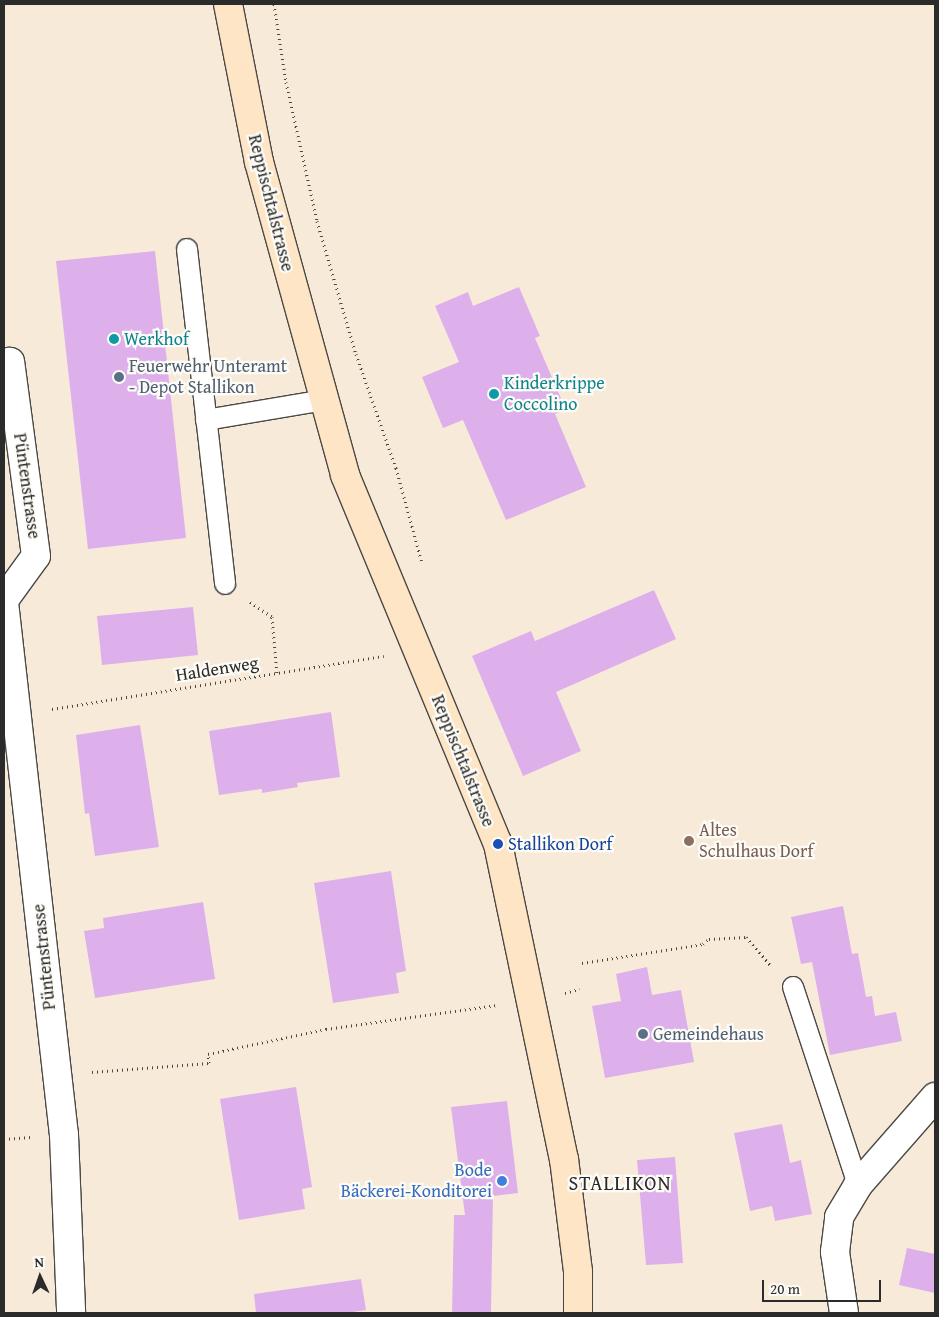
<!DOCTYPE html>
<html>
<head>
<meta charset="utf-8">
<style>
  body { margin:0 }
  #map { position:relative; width:939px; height:1317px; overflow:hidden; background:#f8ead9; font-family:"Gentium Book Plus",serif }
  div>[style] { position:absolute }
  .building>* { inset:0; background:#ddb0ec }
  .path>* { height:3px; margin-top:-1.5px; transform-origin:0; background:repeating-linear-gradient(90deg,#4a4845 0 1px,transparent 0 5px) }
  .roads { filter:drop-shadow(1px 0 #4a4845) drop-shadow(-1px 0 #4a4845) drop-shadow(0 1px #4a4845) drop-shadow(0 -1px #4a4845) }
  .service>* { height:20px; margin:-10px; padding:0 10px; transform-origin:10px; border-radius:10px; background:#fff }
  .minor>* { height:28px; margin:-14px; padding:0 14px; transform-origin:14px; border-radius:14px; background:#fff }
  .secondary>* { height:28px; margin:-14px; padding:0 14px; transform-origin:14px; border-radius:14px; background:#fde5c5 }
  .dots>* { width:14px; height:14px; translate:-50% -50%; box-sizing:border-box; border:2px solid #fdfcf7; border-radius:50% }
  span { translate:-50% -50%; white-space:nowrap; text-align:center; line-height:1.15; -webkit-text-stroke:4.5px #fdfcf7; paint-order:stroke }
  .street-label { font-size:18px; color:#2b2b2b }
  .culture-label { font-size:18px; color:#0d838f }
  .left { translate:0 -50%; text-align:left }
  .service-label { font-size:18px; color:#4e5e75 }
  .education-label { font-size:18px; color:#785e54 }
  .transit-label { font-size:18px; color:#164399 }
  .shop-label { font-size:18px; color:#366cbe }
  .right { translate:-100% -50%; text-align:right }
  .quarter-label { font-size:20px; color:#2b2b2b; letter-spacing:1px }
  .frame { position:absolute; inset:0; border:5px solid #2b2b2b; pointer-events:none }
  .north { position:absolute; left:15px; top:1252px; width:50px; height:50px; -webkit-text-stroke:4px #fdfcf7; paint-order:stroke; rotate:357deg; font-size:14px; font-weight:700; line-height:20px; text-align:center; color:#2b2b2b }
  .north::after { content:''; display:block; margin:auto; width:18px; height:22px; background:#2b2b2b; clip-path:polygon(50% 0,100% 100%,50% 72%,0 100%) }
  .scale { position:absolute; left:762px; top:1280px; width:119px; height:22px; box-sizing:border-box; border:2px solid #2b2b2b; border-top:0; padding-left:6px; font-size:15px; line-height:18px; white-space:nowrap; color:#2b2b2b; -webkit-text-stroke:4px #fdfcf7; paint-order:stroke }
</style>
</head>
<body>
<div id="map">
  <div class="building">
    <i style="clip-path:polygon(155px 251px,186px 538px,88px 549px,56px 261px)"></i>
    <i style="clip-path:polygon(519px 287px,540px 336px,535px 338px,566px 410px,555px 414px,586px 487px,506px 520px,463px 420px,443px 428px,422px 377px,459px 362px,435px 306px,468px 292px,473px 306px)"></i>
    <i style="clip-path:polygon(654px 590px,676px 639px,556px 692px,581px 751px,523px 776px,472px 656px,531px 631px,535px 641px)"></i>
    <i style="clip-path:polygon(193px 607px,198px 655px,102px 665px,97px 616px)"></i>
    <i style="clip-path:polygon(331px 712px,340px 777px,297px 783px,298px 787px,262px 793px,262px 789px,219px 795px,209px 731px)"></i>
    <i style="clip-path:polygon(140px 725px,159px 847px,95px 856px,89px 813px,85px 814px,76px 735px)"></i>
    <i style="clip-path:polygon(391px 871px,406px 971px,396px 973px,399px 993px,333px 1003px,314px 883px)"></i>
    <i style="clip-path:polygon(203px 902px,215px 979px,95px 998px,84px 931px,104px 928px,103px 918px)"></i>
    <i style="clip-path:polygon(843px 906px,852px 954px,858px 953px,866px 997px,872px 996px,875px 1016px,896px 1012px,902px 1041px,830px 1055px,812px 962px,801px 964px,791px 917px)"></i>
    <i style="clip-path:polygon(647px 967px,652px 995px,681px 990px,694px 1062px,605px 1078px,592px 1006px,621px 1001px,616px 974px)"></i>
    <i style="clip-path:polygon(296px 1087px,312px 1187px,302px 1189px,305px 1209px,239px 1220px,220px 1099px)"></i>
    <i style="clip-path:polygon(507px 1101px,518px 1193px,493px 1196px,491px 1313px,452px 1313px,454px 1215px,465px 1215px,451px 1107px)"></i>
    <i style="clip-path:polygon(782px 1124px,790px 1163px,801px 1160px,812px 1214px,775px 1221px,772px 1206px,750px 1211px,734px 1133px)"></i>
    <i style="clip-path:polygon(675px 1157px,683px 1263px,646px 1265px,637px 1160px)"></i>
    <i style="clip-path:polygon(907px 1248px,935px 1254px,935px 1293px,899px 1285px)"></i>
    <i style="clip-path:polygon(361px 1279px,366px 1310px,346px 1313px,256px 1313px,254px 1294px)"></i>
  </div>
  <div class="path">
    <i style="left:274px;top:4px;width:79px;rotate:81.3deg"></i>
    <i style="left:286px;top:82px;width:142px;rotate:77.4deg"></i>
    <i style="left:317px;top:221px;width:139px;rotate:73.7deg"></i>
    <i style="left:356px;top:354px;width:121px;rotate:70.7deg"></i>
    <i style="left:396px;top:468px;width:98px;rotate:74.7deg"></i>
    <i style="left:250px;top:602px;width:27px;rotate:34deg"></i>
    <i style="left:272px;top:617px;width:57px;rotate:85deg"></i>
    <i style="left:52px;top:709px;width:336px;rotate:-9.1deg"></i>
    <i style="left:582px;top:963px;width:122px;rotate:-8.9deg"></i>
    <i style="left:703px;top:944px;width:8px;rotate:-40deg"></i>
    <i style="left:709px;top:939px;width:37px;rotate:-3deg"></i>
    <i style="left:746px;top:937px;width:38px;rotate:49deg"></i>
    <i style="left:565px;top:993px;width:15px;rotate:-16deg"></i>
    <i style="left:92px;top:1072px;width:117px;rotate:-4.4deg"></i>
    <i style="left:209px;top:1063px;width:9px;rotate:-96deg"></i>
    <i style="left:208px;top:1054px;width:121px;rotate:-12deg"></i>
    <i style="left:326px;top:1029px;width:173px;rotate:-8deg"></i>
    <i style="left:4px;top:1139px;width:27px;rotate:-4deg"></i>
  </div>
  <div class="roads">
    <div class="service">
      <i style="left:187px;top:249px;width:337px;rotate:83.5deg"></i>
      <i style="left:206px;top:420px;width:120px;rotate:-9.6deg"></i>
      <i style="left:793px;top:987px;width:208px;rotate:71.8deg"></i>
    </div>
    <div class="minor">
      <i style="left:4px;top:600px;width:54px;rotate:-54deg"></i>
      <i style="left:36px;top:556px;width:196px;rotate:-97.6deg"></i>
      <i style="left:4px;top:602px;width:536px;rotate:83.58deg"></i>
      <i style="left:64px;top:1135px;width:178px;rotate:87.7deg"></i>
      <i style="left:844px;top:1313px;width:62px;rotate:-98.4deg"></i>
      <i style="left:835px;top:1252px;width:35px;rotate:-83deg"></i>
      <i style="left:839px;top:1217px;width:37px;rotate:-59deg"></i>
      <i style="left:858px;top:1185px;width:117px;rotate:-48.8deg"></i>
    </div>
    <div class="secondary">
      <i style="left:228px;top:4px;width:161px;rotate:78.9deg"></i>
      <i style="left:259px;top:162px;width:325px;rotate:74.6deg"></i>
      <i style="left:345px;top:475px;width:399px;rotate:67.5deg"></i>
      <i style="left:498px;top:844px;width:322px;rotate:78.2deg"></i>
      <i style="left:564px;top:1159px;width:114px;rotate:82.9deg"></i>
      <i style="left:578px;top:1272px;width:41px;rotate:90deg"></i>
    </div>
  </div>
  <div class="dots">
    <i style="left:114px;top:339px;background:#0f9aa8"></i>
    <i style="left:119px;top:377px;background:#5c6f8a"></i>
    <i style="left:494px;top:394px;background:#0f9aa8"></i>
    <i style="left:689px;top:841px;background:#8d6e63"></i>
    <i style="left:498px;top:844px;background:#1a4fb4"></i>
    <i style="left:643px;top:1034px;background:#5c6f8a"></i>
    <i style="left:502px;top:1181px;background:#3f7fe0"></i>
  </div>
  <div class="street-label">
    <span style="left:271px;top:203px;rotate:76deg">Reppischtalstrasse</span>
    <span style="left:27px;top:486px;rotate:82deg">Püntenstrasse</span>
    <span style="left:217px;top:669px;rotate:-9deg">Haldenweg</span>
    <span style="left:463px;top:761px;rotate:68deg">Reppischtalstrasse</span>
    <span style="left:44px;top:957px;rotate:-96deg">Püntenstrasse</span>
  </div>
  <div class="culture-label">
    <span class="left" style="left:124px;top:339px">Werkhof</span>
    <span class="left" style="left:504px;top:394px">Kinderkrippe<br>Coccolino</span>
  </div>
  <div class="service-label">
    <span class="left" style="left:129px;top:377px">Feuerwehr Unteramt<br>- Depot Stallikon</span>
    <span class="left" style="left:653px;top:1034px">Gemeindehaus</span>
  </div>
  <div class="education-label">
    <span class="left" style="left:699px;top:841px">Altes<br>Schulhaus Dorf</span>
  </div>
  <div class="transit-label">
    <span class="left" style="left:508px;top:844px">Stallikon Dorf</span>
  </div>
  <div class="shop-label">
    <span class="right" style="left:492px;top:1181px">Bode<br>Bäckerei-Konditorei</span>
  </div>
  <div class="quarter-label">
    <span style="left:620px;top:1182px">STALLIKON</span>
  </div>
  <div class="frame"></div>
  <div class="north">N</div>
  <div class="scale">20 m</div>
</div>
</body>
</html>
